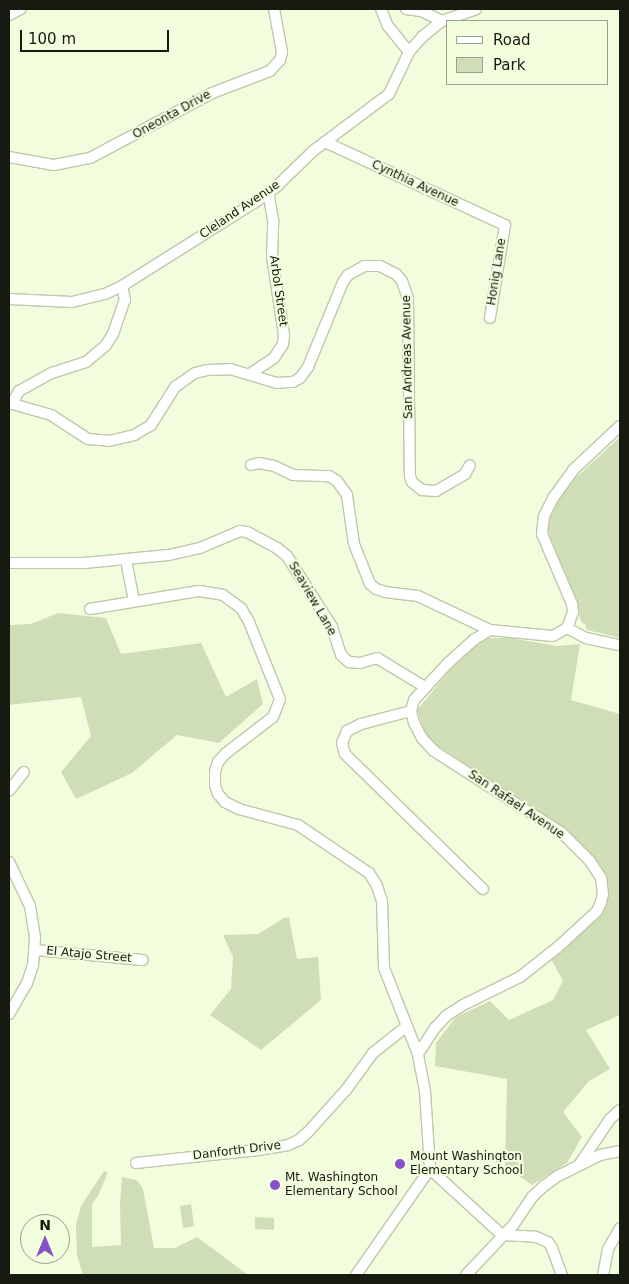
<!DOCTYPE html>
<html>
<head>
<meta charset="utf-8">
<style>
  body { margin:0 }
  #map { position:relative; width:629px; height:1284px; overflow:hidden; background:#f2fdde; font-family:"DejaVu Sans",sans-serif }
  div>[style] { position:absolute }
  .green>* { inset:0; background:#d0deb7 }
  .roads { filter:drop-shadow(1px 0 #bec8ab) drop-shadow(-1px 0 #bec8ab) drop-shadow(0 1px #bec8ab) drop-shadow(0 -1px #bec8ab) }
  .minor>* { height:10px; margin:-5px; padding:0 5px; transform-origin:5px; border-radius:5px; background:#fff }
  .dots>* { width:14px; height:14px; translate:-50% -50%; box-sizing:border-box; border:2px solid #f2fdde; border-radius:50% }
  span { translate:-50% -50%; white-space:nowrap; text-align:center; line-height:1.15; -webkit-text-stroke:4px #f2fdde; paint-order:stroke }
  .street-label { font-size:12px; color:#171a10 }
  .poi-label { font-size:12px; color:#171a10 }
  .left { translate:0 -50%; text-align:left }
  .frame { position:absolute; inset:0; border:10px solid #171a10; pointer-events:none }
  .legend { position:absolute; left:446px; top:20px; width:162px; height:65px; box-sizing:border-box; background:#f2fdde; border:1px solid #9aa28c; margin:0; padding:6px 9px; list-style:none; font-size:15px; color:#171a10 }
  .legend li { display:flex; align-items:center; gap:10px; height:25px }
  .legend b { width:25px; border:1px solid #9aa28c }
  .north { position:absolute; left:20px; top:1214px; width:50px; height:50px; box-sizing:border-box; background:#f2fdde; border:1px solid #9aa28c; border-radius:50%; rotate:0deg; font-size:14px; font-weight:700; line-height:20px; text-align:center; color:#171a10 }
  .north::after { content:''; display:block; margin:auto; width:18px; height:22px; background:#8850c7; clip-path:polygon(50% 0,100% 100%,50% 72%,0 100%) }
  .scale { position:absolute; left:20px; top:30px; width:149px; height:22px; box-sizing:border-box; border:2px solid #171a10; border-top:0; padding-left:6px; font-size:15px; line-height:18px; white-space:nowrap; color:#171a10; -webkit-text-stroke:4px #f2fdde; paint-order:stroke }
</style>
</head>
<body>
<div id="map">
  <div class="green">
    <i style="clip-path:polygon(620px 437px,620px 638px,587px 630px,585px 624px,581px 622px,576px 600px,551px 543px,548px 526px,550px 516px,569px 484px)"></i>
    <i style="clip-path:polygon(58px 613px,106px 618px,121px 654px,201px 643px,226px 697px,257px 679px,263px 704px,219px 743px,177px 735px,132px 773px,76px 799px,61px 772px,91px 736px,81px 697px,9px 705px,9px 625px,31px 624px)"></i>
    <i style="clip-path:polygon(487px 638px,510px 638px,557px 646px,580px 644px,571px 700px,620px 714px,620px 1015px,586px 1030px,610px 1069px,589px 1081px,563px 1112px,582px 1137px,567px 1163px,532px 1185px,505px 1166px,507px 1079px,435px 1066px,436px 1043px,456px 1017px,490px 1001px,509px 1020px,553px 1000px,563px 981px,551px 959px,570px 942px,608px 891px,606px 877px,594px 858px,537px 810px,427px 739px,417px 710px,460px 658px)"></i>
    <i style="clip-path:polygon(289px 917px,297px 959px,318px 957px,321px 1000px,261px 1050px,210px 1015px,231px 989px,233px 957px,223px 935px,258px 934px,284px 918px)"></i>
    <i style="clip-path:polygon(104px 1171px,108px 1172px,98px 1196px,92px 1204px,92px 1247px,121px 1245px,120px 1205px,122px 1177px,137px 1180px,143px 1189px,154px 1248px,175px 1248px,197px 1237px,248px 1275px,83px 1275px,77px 1255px,76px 1224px,81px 1206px)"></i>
    <i style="clip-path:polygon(191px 1204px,194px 1226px,183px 1228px,180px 1206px)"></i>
    <i style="clip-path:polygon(255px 1217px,274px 1218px,274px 1230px,255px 1229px)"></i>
  </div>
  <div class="roads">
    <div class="minor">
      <i style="left:381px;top:9px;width:18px;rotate:68deg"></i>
      <i style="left:388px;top:26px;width:33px;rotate:51deg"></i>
      <i style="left:406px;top:9px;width:15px;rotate:8deg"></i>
      <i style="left:421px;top:11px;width:23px;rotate:25deg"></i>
      <i style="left:9px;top:15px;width:13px;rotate:-27deg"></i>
      <i style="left:325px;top:142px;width:198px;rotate:24.8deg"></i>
      <i style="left:505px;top:225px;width:94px;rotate:99.2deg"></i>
      <i style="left:9px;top:157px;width:46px;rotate:10.1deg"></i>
      <i style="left:54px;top:165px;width:37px;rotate:-11deg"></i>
      <i style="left:90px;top:158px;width:138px;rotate:-28deg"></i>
      <i style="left:212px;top:93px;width:62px;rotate:-20.8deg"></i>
      <i style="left:270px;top:71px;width:15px;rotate:-48deg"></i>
      <i style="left:280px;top:60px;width:8px;rotate:-76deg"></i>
      <i style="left:282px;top:52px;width:44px;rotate:-100.5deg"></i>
      <i style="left:9px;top:299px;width:63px;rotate:2.7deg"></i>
      <i style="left:72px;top:302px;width:34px;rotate:-14deg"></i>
      <i style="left:105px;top:294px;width:19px;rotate:-25deg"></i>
      <i style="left:122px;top:286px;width:156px;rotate:-32.2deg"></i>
      <i style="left:254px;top:203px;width:29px;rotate:-36deg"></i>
      <i style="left:277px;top:186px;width:50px;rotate:-44.2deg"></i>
      <i style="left:313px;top:151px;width:95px;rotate:-36.9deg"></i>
      <i style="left:389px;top:94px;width:47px;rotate:-64.5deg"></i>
      <i style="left:409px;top:52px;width:20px;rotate:-49deg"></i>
      <i style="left:422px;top:37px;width:26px;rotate:-39deg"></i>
      <i style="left:442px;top:21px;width:36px;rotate:-19deg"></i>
      <i style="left:250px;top:374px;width:29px;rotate:-34deg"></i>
      <i style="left:274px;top:358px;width:17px;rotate:-57deg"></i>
      <i style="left:283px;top:344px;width:9px;rotate:-84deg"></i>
      <i style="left:284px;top:335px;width:79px;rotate:-98.7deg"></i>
      <i style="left:272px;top:257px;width:37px;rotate:-88deg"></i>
      <i style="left:273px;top:220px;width:28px;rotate:-100deg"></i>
      <i style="left:9px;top:403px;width:44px;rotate:15.9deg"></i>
      <i style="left:51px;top:415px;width:44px;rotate:33deg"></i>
      <i style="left:88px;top:439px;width:21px;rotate:5deg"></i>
      <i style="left:109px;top:441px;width:26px;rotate:-13deg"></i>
      <i style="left:134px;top:435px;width:20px;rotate:-30deg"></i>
      <i style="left:151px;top:425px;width:45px;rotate:-57.7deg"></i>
      <i style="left:175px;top:387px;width:24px;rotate:-35deg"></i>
      <i style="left:195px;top:373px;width:12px;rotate:-14deg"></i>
      <i style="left:207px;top:370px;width:23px;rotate:-2deg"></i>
      <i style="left:230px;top:369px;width:49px;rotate:16.6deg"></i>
      <i style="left:277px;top:383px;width:16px;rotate:-4deg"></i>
      <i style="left:293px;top:382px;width:8px;rotate:-30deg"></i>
      <i style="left:300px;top:378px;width:14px;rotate:-54deg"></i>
      <i style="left:308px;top:367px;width:92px;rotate:-67.6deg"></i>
      <i style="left:343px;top:282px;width:9px;rotate:-54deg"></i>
      <i style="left:348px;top:275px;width:18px;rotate:-29deg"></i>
      <i style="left:364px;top:266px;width:16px"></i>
      <i style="left:380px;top:266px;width:18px;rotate:27deg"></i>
      <i style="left:396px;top:274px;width:9px;rotate:49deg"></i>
      <i style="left:402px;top:281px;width:18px;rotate:71deg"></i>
      <i style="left:408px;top:298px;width:178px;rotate:89.4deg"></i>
      <i style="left:410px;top:476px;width:6px;rotate:72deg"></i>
      <i style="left:412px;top:482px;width:13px;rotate:39deg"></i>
      <i style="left:422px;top:490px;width:14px;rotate:4deg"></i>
      <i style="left:436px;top:491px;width:34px;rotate:-30deg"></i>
      <i style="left:465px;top:474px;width:10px;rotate:-61deg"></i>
      <i style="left:12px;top:404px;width:15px;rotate:-62deg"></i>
      <i style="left:19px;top:391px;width:38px;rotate:-29deg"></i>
      <i style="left:52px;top:373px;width:36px;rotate:-18deg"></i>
      <i style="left:86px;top:362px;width:26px;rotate:-40deg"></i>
      <i style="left:106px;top:345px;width:13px;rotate:-58deg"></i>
      <i style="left:113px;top:334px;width:36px;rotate:-71deg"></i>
      <i style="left:125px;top:300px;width:14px;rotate:-102deg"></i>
      <i style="left:251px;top:465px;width:8px;rotate:-14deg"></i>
      <i style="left:259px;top:463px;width:15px;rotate:11deg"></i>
      <i style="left:274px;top:466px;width:21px;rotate:25deg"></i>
      <i style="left:293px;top:475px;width:36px;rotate:2deg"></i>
      <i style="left:329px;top:476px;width:9px;rotate:32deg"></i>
      <i style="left:337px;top:481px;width:17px;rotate:54deg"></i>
      <i style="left:347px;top:495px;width:49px;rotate:81.9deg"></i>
      <i style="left:354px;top:544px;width:43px;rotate:68.2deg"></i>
      <i style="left:370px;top:584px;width:8px;rotate:40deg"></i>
      <i style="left:376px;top:589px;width:9px;rotate:18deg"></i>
      <i style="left:385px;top:592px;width:33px;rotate:7deg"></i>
      <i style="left:418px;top:596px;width:80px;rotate:25.3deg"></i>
      <i style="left:126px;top:560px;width:42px;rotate:79deg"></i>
      <i style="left:9px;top:563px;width:75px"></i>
      <i style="left:84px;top:563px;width:85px;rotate:-5.4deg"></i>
      <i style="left:169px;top:555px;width:32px;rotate:-13deg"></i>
      <i style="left:200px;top:548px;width:43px;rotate:-23deg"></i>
      <i style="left:240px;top:531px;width:7px;rotate:8deg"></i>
      <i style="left:247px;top:532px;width:34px;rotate:28deg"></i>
      <i style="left:277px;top:548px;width:13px;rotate:39deg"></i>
      <i style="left:287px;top:556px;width:84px;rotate:57.6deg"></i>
      <i style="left:332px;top:627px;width:29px;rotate:72deg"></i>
      <i style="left:341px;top:655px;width:11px;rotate:41deg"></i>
      <i style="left:349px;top:662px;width:11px;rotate:5deg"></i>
      <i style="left:360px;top:663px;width:18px;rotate:-16deg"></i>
      <i style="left:377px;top:658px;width:56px;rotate:31.1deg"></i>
      <i style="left:90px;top:609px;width:110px;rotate:-9.4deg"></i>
      <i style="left:199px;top:591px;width:24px;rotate:9deg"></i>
      <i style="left:223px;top:595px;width:22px;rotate:36deg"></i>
      <i style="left:241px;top:608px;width:16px;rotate:60deg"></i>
      <i style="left:249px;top:622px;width:83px;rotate:68.1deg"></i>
      <i style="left:280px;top:699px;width:19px;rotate:111deg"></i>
      <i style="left:273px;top:717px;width:59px;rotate:142.5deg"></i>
      <i style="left:226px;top:753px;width:12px;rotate:132deg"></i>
      <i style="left:218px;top:762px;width:10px;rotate:107deg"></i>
      <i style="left:215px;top:772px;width:13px;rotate:90deg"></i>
      <i style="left:215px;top:785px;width:9px;rotate:72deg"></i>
      <i style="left:218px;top:794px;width:11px;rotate:49deg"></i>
      <i style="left:225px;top:802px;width:16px;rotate:27deg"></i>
      <i style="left:239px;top:809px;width:61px;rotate:15.2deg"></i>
      <i style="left:298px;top:825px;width:86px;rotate:34.1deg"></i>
      <i style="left:369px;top:873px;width:15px;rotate:58deg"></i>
      <i style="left:377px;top:886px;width:16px;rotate:72deg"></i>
      <i style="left:382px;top:901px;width:67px;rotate:88.3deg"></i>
      <i style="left:384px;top:968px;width:92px;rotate:68.4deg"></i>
      <i style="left:567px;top:628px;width:21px;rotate:28deg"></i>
      <i style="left:586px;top:638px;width:35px;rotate:12deg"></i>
      <i style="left:411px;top:711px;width:52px;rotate:165.4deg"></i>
      <i style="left:361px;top:724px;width:16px;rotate:153deg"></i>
      <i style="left:347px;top:731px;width:13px;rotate:113deg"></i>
      <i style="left:342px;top:743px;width:11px;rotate:75deg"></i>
      <i style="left:345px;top:754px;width:193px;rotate:44.4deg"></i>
      <i style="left:9px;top:791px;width:24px;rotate:-52deg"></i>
      <i style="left:9px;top:862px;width:49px;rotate:64.5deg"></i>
      <i style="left:30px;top:906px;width:32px;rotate:81deg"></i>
      <i style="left:35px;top:938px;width:27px;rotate:94deg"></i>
      <i style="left:33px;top:965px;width:19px;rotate:108deg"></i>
      <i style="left:27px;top:983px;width:36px;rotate:120deg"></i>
      <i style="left:35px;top:950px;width:108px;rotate:5.3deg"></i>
      <i style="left:136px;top:1163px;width:123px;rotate:-6.1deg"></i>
      <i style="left:258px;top:1150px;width:30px;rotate:-9deg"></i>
      <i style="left:288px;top:1145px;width:12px;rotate:-24deg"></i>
      <i style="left:299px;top:1140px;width:12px;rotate:-42deg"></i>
      <i style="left:308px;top:1132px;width:57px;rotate:-47.9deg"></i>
      <i style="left:346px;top:1090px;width:46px;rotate:-53.9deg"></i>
      <i style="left:373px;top:1053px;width:43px;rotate:-38.5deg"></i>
      <i style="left:579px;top:1165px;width:55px;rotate:-56deg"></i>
      <i style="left:610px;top:1119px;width:13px;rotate:-42deg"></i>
      <i style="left:430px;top:1169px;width:98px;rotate:42.5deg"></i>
      <i style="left:502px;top:1235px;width:34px;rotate:3deg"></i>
      <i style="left:536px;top:1237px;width:13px;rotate:23deg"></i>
      <i style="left:548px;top:1242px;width:7px;rotate:56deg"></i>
      <i style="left:552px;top:1248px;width:29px;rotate:70deg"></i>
      <i style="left:356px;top:1275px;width:129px;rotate:-55.1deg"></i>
      <i style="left:430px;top:1169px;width:78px;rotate:-93.7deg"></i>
      <i style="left:425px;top:1091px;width:38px;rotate:-101deg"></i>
      <i style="left:418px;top:1054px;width:31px;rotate:-57deg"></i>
      <i style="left:435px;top:1028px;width:16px;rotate:-47deg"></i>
      <i style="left:446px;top:1016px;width:20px;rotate:-33deg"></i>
      <i style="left:463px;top:1005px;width:64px;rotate:-26.2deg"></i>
      <i style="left:520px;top:977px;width:48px;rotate:-38.3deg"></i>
      <i style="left:558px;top:947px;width:53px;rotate:-42.7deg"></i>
      <i style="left:597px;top:911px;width:10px;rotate:-66deg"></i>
      <i style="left:601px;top:902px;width:8px;rotate:-76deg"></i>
      <i style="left:603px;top:894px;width:16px;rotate:-97deg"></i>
      <i style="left:601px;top:878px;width:20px;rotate:-123deg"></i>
      <i style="left:590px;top:861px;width:40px;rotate:-135deg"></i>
      <i style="left:562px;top:833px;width:152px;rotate:-147.4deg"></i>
      <i style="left:434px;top:751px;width:18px;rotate:-133deg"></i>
      <i style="left:422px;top:738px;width:17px;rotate:-118deg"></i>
      <i style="left:414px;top:723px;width:12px;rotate:-104deg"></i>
      <i style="left:411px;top:711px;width:11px;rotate:-75deg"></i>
      <i style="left:414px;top:700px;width:50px;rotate:-47.4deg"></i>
      <i style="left:448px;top:663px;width:36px;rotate:-42deg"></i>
      <i style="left:475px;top:639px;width:17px;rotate:-31deg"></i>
      <i style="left:490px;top:630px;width:63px;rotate:5.4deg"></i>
      <i style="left:553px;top:636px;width:16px;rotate:-30deg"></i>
      <i style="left:567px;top:628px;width:17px;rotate:-69deg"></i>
      <i style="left:573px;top:612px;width:8px;rotate:-97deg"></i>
      <i style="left:572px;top:604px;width:76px;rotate:-113.2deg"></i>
      <i style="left:542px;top:534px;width:18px;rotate:-84deg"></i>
      <i style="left:544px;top:516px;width:20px;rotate:-63deg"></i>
      <i style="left:553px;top:498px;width:34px;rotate:-54deg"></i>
      <i style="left:573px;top:470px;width:64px;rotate:-43.1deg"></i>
      <i style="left:466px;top:1275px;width:70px;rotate:-46.7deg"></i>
      <i style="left:514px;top:1224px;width:32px;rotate:-56deg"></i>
      <i style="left:532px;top:1197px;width:16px;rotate:-43deg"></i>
      <i style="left:544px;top:1186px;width:17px;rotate:-36deg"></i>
      <i style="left:558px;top:1176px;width:47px;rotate:-26.6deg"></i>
      <i style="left:600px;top:1155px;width:20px;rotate:-11deg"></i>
      <i style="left:603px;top:1275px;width:26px;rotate:-79deg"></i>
      <i style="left:608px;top:1249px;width:24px;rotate:-60deg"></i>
    </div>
  </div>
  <div class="dots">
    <i style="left:400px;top:1164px;background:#8850c7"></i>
    <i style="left:275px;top:1185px;background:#8850c7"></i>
  </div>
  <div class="street-label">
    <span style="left:172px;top:115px;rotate:-29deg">Oneonta Drive</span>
    <span style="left:415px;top:184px;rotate:25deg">Cynthia Avenue</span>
    <span style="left:240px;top:210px;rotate:-34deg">Cleland Avenue</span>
    <span style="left:497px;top:272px;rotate:-81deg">Honig Lane</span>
    <span style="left:278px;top:291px;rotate:82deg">Arbol Street</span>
    <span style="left:408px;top:357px;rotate:-91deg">San Andreas Avenue</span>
    <span style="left:312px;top:599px;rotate:60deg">Seaview Lane</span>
    <span style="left:516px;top:805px;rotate:34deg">San Rafael Avenue</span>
    <span style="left:89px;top:955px;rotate:5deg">El Atajo Street</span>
    <span style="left:237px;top:1151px;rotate:-7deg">Danforth Drive</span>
  </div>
  <div class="poi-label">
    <span class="left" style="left:410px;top:1164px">Mount Washington<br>Elementary School</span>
    <span class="left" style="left:285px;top:1185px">Mt. Washington<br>Elementary School</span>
  </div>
  <div class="frame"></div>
  <ul class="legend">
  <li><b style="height:6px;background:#fff"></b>Road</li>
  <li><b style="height:14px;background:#d0deb7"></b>Park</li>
  </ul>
  <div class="north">N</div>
  <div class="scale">100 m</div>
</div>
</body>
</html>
